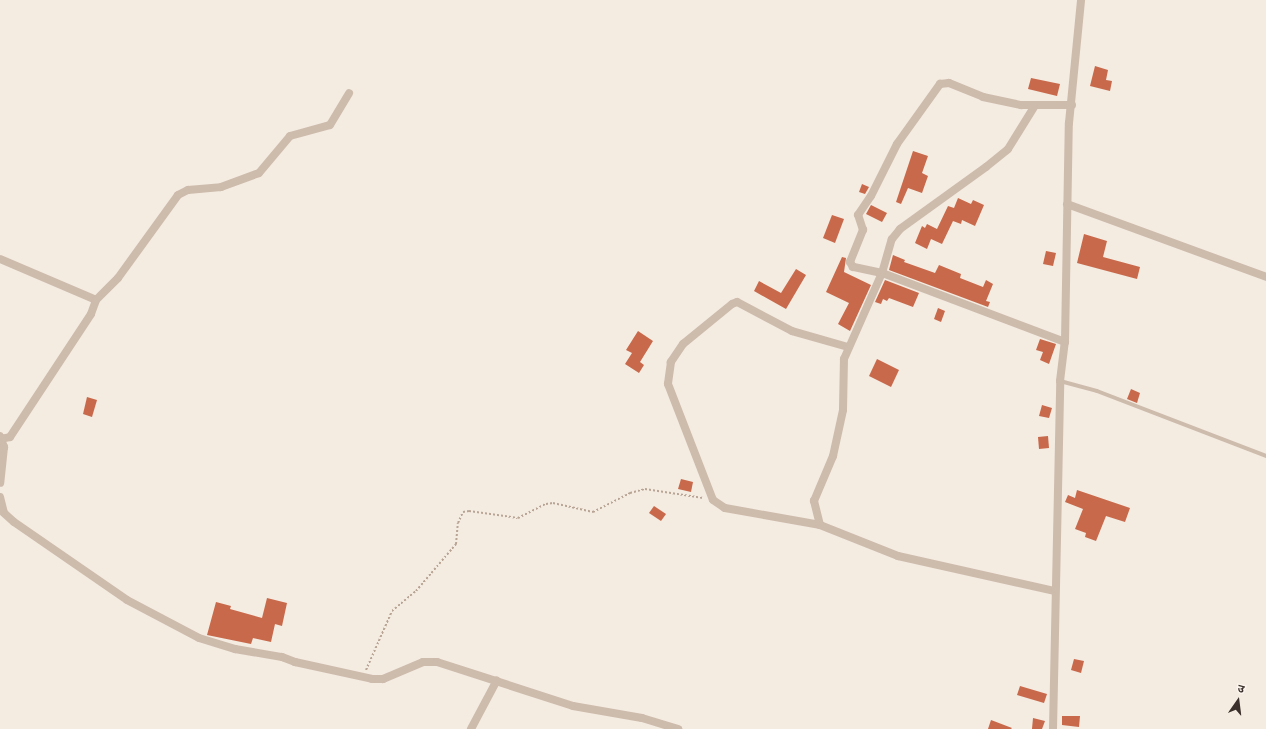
<!DOCTYPE html>
<html>
<head>
<meta charset="utf-8">
<style>
  body { margin:0 }
  #map { position:relative; width:1266px; height:729px; overflow:hidden; background:#f4ebe1; font-family:"Fira Sans","Noto Sans Devanagari",sans-serif }
  div>[style] { position:absolute }
  .building>* { inset:0; background:#c8694b }
  .path>* { height:2px; margin-top:-1px; transform-origin:0; background:repeating-linear-gradient(90deg,#b9a596 0 2px,transparent 0 4px) }
  .service>* { height:4px; margin:-2px; padding:0 2px; transform-origin:2px; border-radius:2px; background:#cdbbac }
  .minor>* { height:8px; margin:-4px; padding:0 4px; transform-origin:4px; border-radius:4px; background:#cdbbac }
  span { translate:-50% -50%; white-space:nowrap; text-align:center; line-height:1.15; -webkit-text-stroke:3.5px #fbf5ee; paint-order:stroke }
  .north { position:absolute; left:1218px; top:681px; width:40px; height:40px; -webkit-text-stroke:3px #fbf5ee; paint-order:stroke; rotate:14deg; font-size:11px; font-weight:700; line-height:16px; text-align:center; color:#3b302b }
  .north::after { content:''; display:block; margin:auto; width:14px; height:18px; background:#3b302b; clip-path:polygon(50% 0,100% 100%,50% 72%,0 100%) }
</style>
</head>
<body>
<div id="map">
  <div class="building">
    <i style="clip-path:polygon(1095px 66px,1108px 70px,1106px 80px,1112px 81px,1110px 91px,1090px 86px)"></i>
    <i style="clip-path:polygon(1031px 78px,1060px 84px,1057px 96px,1028px 89px)"></i>
    <i style="clip-path:polygon(913px 151px,928px 156px,922px 173px,928px 176px,922px 193px,908px 188px,901px 204px,896px 202px)"></i>
    <i style="clip-path:polygon(862px 184px,869px 187px,865px 194px,859px 192px)"></i>
    <i style="clip-path:polygon(958px 198px,971px 204px,973px 200px,984px 205px,975px 226px,962px 220px,961px 224px,953px 221px,942px 244px,931px 239px,927px 249px,915px 243px,922px 226px,925px 228px,927px 224px,937px 229px,948px 206px,954px 208px)"></i>
    <i style="clip-path:polygon(871px 205px,887px 213px,882px 222px,866px 214px)"></i>
    <i style="clip-path:polygon(832px 215px,844px 219px,835px 243px,823px 238px)"></i>
    <i style="clip-path:polygon(1084px 234px,1107px 241px,1103px 257px,1140px 267px,1137px 279px,1077px 263px)"></i>
    <i style="clip-path:polygon(1046px 251px,1056px 253px,1053px 266px,1043px 264px)"></i>
    <i style="clip-path:polygon(893px 255px,905px 260px,904px 262px,935px 273px,939px 265px,961px 274px,960px 278px,983px 287px,986px 280px,993px 284px,986px 301px,990px 302px,988px 307px,889px 270px)"></i>
    <i style="clip-path:polygon(842px 257px,846px 258px,844px 272px,871px 285px,850px 331px,838px 324px,849px 303px,826px 292px)"></i>
    <i style="clip-path:polygon(796px 269px,806px 275px,786px 309px,754px 291px,759px 281px,781px 293px)"></i>
    <i style="clip-path:polygon(885px 280px,919px 293px,913px 307px,889px 298px,887px 301px,883px 299px,881px 304px,875px 302px)"></i>
    <i style="clip-path:polygon(938px 308px,945px 311px,941px 322px,934px 319px)"></i>
    <i style="clip-path:polygon(638px 331px,653px 341px,640px 362px,644px 365px,639px 373px,625px 364px,632px 353px,626px 350px)"></i>
    <i style="clip-path:polygon(1040px 339px,1056px 344px,1049px 364px,1040px 360px,1043px 352px,1036px 350px)"></i>
    <i style="clip-path:polygon(877px 359px,899px 370px,891px 387px,869px 376px)"></i>
    <i style="clip-path:polygon(1131px 389px,1140px 393px,1137px 403px,1127px 399px)"></i>
    <i style="clip-path:polygon(87px 397px,97px 400px,92px 417px,83px 414px)"></i>
    <i style="clip-path:polygon(1042px 405px,1052px 408px,1049px 418px,1039px 416px)"></i>
    <i style="clip-path:polygon(1048px 436px,1049px 448px,1039px 449px,1038px 437px)"></i>
    <i style="clip-path:polygon(681px 479px,693px 482px,691px 492px,678px 489px)"></i>
    <i style="clip-path:polygon(1077px 490px,1130px 508px,1125px 522px,1106px 516px,1096px 541px,1085px 537px,1086px 533px,1075px 529px,1083px 509px,1065px 502px,1068px 495px,1075px 498px)"></i>
    <i style="clip-path:polygon(654px 506px,666px 514px,661px 521px,649px 513px)"></i>
    <i style="clip-path:polygon(267px 598px,287px 603px,282px 626px,275px 624px,271px 642px,253px 638px,251px 644px,207px 635px,216px 602px,231px 606px,230px 609px,262px 618px)"></i>
    <i style="clip-path:polygon(1074px 659px,1084px 661px,1081px 673px,1071px 670px)"></i>
    <i style="clip-path:polygon(1020px 686px,1047px 694px,1044px 703px,1017px 695px)"></i>
    <i style="clip-path:polygon(1062px 716px,1080px 716px,1079px 727px,1062px 725px)"></i>
    <i style="clip-path:polygon(1033px 718px,1045px 721px,1042px 729px,1032px 729px)"></i>
    <i style="clip-path:polygon(991px 720px,1012px 728px,1011px 729px,988px 729px)"></i>
  </div>
  <div class="path">
    <i style="left:366px;top:670px;width:64px;rotate:-66.2deg"></i>
    <i style="left:392px;top:611px;width:31px;rotate:-40deg"></i>
    <i style="left:416px;top:591px;width:62px;rotate:-49.6deg"></i>
    <i style="left:456px;top:544px;width:21px;rotate:-85deg"></i>
    <i style="left:458px;top:523px;width:12px;rotate:-66deg"></i>
    <i style="left:463px;top:512px;width:6px;rotate:-9deg"></i>
    <i style="left:469px;top:511px;width:49px;rotate:8.1deg"></i>
    <i style="left:518px;top:518px;width:31px;rotate:-27deg"></i>
    <i style="left:546px;top:504px;width:7px;rotate:-8deg"></i>
    <i style="left:553px;top:503px;width:41px;rotate:12.7deg"></i>
    <i style="left:593px;top:512px;width:42px;rotate:-27.2deg"></i>
    <i style="left:630px;top:493px;width:16px;rotate:-15deg"></i>
    <i style="left:645px;top:489px;width:59px;rotate:8.8deg"></i>
  </div>
  <div class="service">
    <i style="left:1060px;top:381px;width:38px;rotate:15deg"></i>
    <i style="left:1097px;top:391px;width:181px;rotate:21deg"></i>
  </div>
  <div class="minor">
    <i style="left:1067px;top:204px;width:212px;rotate:20.1deg"></i>
    <i style="left:0;top:259px;width:104px;rotate:23.1deg"></i>
    <i style="left:1065px;top:342px;width:196px;rotate:-159.3deg"></i>
    <i style="left:882px;top:273px;width:30px;rotate:-168deg"></i>
    <i style="left:853px;top:267px;width:6px;rotate:-121deg"></i>
    <i style="left:850px;top:262px;width:35px;rotate:-68deg"></i>
    <i style="left:863px;top:230px;width:16px;rotate:-108deg"></i>
    <i style="left:858px;top:215px;width:23px;rotate:-56deg"></i>
    <i style="left:871px;top:196px;width:58px;rotate:-63.4deg"></i>
    <i style="left:897px;top:144px;width:74px;rotate:-54.4deg"></i>
    <i style="left:940px;top:84px;width:9px;rotate:-6deg"></i>
    <i style="left:949px;top:83px;width:37px;rotate:22deg"></i>
    <i style="left:983px;top:97px;width:39px;rotate:12deg"></i>
    <i style="left:1021px;top:105px;width:51px"></i>
    <i style="left:848px;top:347px;width:58px;rotate:-164.1deg"></i>
    <i style="left:792px;top:331px;width:62px;rotate:-152.2deg"></i>
    <i style="left:737px;top:302px;width:5px;rotate:158deg"></i>
    <i style="left:732px;top:304px;width:63px;rotate:140.8deg"></i>
    <i style="left:683px;top:344px;width:22px;rotate:124deg"></i>
    <i style="left:671px;top:362px;width:22px;rotate:98deg"></i>
    <i style="left:668px;top:384px;width:124px;rotate:68.8deg"></i>
    <i style="left:713px;top:500px;width:14px;rotate:34deg"></i>
    <i style="left:725px;top:508px;width:97px;rotate:10.1deg"></i>
    <i style="left:820px;top:525px;width:84px;rotate:21.7deg"></i>
    <i style="left:898px;top:556px;width:161px;rotate:12.6deg"></i>
    <i style="left:0;top:436px;width:12px;rotate:70deg"></i>
    <i style="left:4px;top:447px;width:36px;rotate:96deg"></i>
    <i style="left:0;top:439px;width:10px;rotate:-11deg"></i>
    <i style="left:10px;top:437px;width:147px;rotate:-56.6deg"></i>
    <i style="left:91px;top:314px;width:15px;rotate:-70deg"></i>
    <i style="left:96px;top:300px;width:31px;rotate:-45deg"></i>
    <i style="left:118px;top:278px;width:102px;rotate:-54.1deg"></i>
    <i style="left:178px;top:195px;width:11px;rotate:-27deg"></i>
    <i style="left:188px;top:190px;width:33px;rotate:-5deg"></i>
    <i style="left:221px;top:187px;width:40px;rotate:-20.2deg"></i>
    <i style="left:259px;top:173px;width:48px;rotate:-50deg"></i>
    <i style="left:290px;top:136px;width:41px;rotate:-15.4deg"></i>
    <i style="left:330px;top:125px;width:37px;rotate:-59deg"></i>
    <i style="left:0;top:497px;width:16px;rotate:76deg"></i>
    <i style="left:4px;top:513px;width:13px;rotate:42deg"></i>
    <i style="left:14px;top:522px;width:137px;rotate:34.6deg"></i>
    <i style="left:127px;top:600px;width:81px;rotate:27.8deg"></i>
    <i style="left:199px;top:638px;width:38px;rotate:17deg"></i>
    <i style="left:235px;top:649px;width:48px;rotate:9.7deg"></i>
    <i style="left:282px;top:657px;width:14px;rotate:21deg"></i>
    <i style="left:295px;top:662px;width:79px;rotate:12.4deg"></i>
    <i style="left:372px;top:679px;width:11px"></i>
    <i style="left:383px;top:679px;width:43px;rotate:-23deg"></i>
    <i style="left:423px;top:662px;width:14px"></i>
    <i style="left:437px;top:662px;width:143px;rotate:17.9deg"></i>
    <i style="left:573px;top:706px;width:70px;rotate:9.9deg"></i>
    <i style="left:642px;top:718px;width:38px;rotate:17deg"></i>
    <i style="left:820px;top:525px;width:25px;rotate:-104deg"></i>
    <i style="left:814px;top:501px;width:49px;rotate:-67.1deg"></i>
    <i style="left:833px;top:456px;width:47px;rotate:-77.7deg"></i>
    <i style="left:843px;top:410px;width:51px;rotate:-88.9deg"></i>
    <i style="left:844px;top:359px;width:94px;rotate:-66.2deg"></i>
    <i style="left:882px;top:273px;width:35px;rotate:-74deg"></i>
    <i style="left:892px;top:239px;width:13px;rotate:-51deg"></i>
    <i style="left:900px;top:229px;width:106px;rotate:-35.8deg"></i>
    <i style="left:986px;top:167px;width:28px;rotate:-39deg"></i>
    <i style="left:1008px;top:149px;width:49px;rotate:-58.2deg"></i>
    <i style="left:471px;top:729px;width:55px;rotate:-62deg"></i>
    <i style="left:1053px;top:729px;width:348px;rotate:-88.8deg"></i>
    <i style="left:1060px;top:381px;width:39px;rotate:-83deg"></i>
    <i style="left:1065px;top:342px;width:219px;rotate:-89deg"></i>
    <i style="left:1069px;top:123px;width:124px;rotate:-84.4deg"></i>
  </div>
  <div class="north">उ</div>
</div>
</body>
</html>
